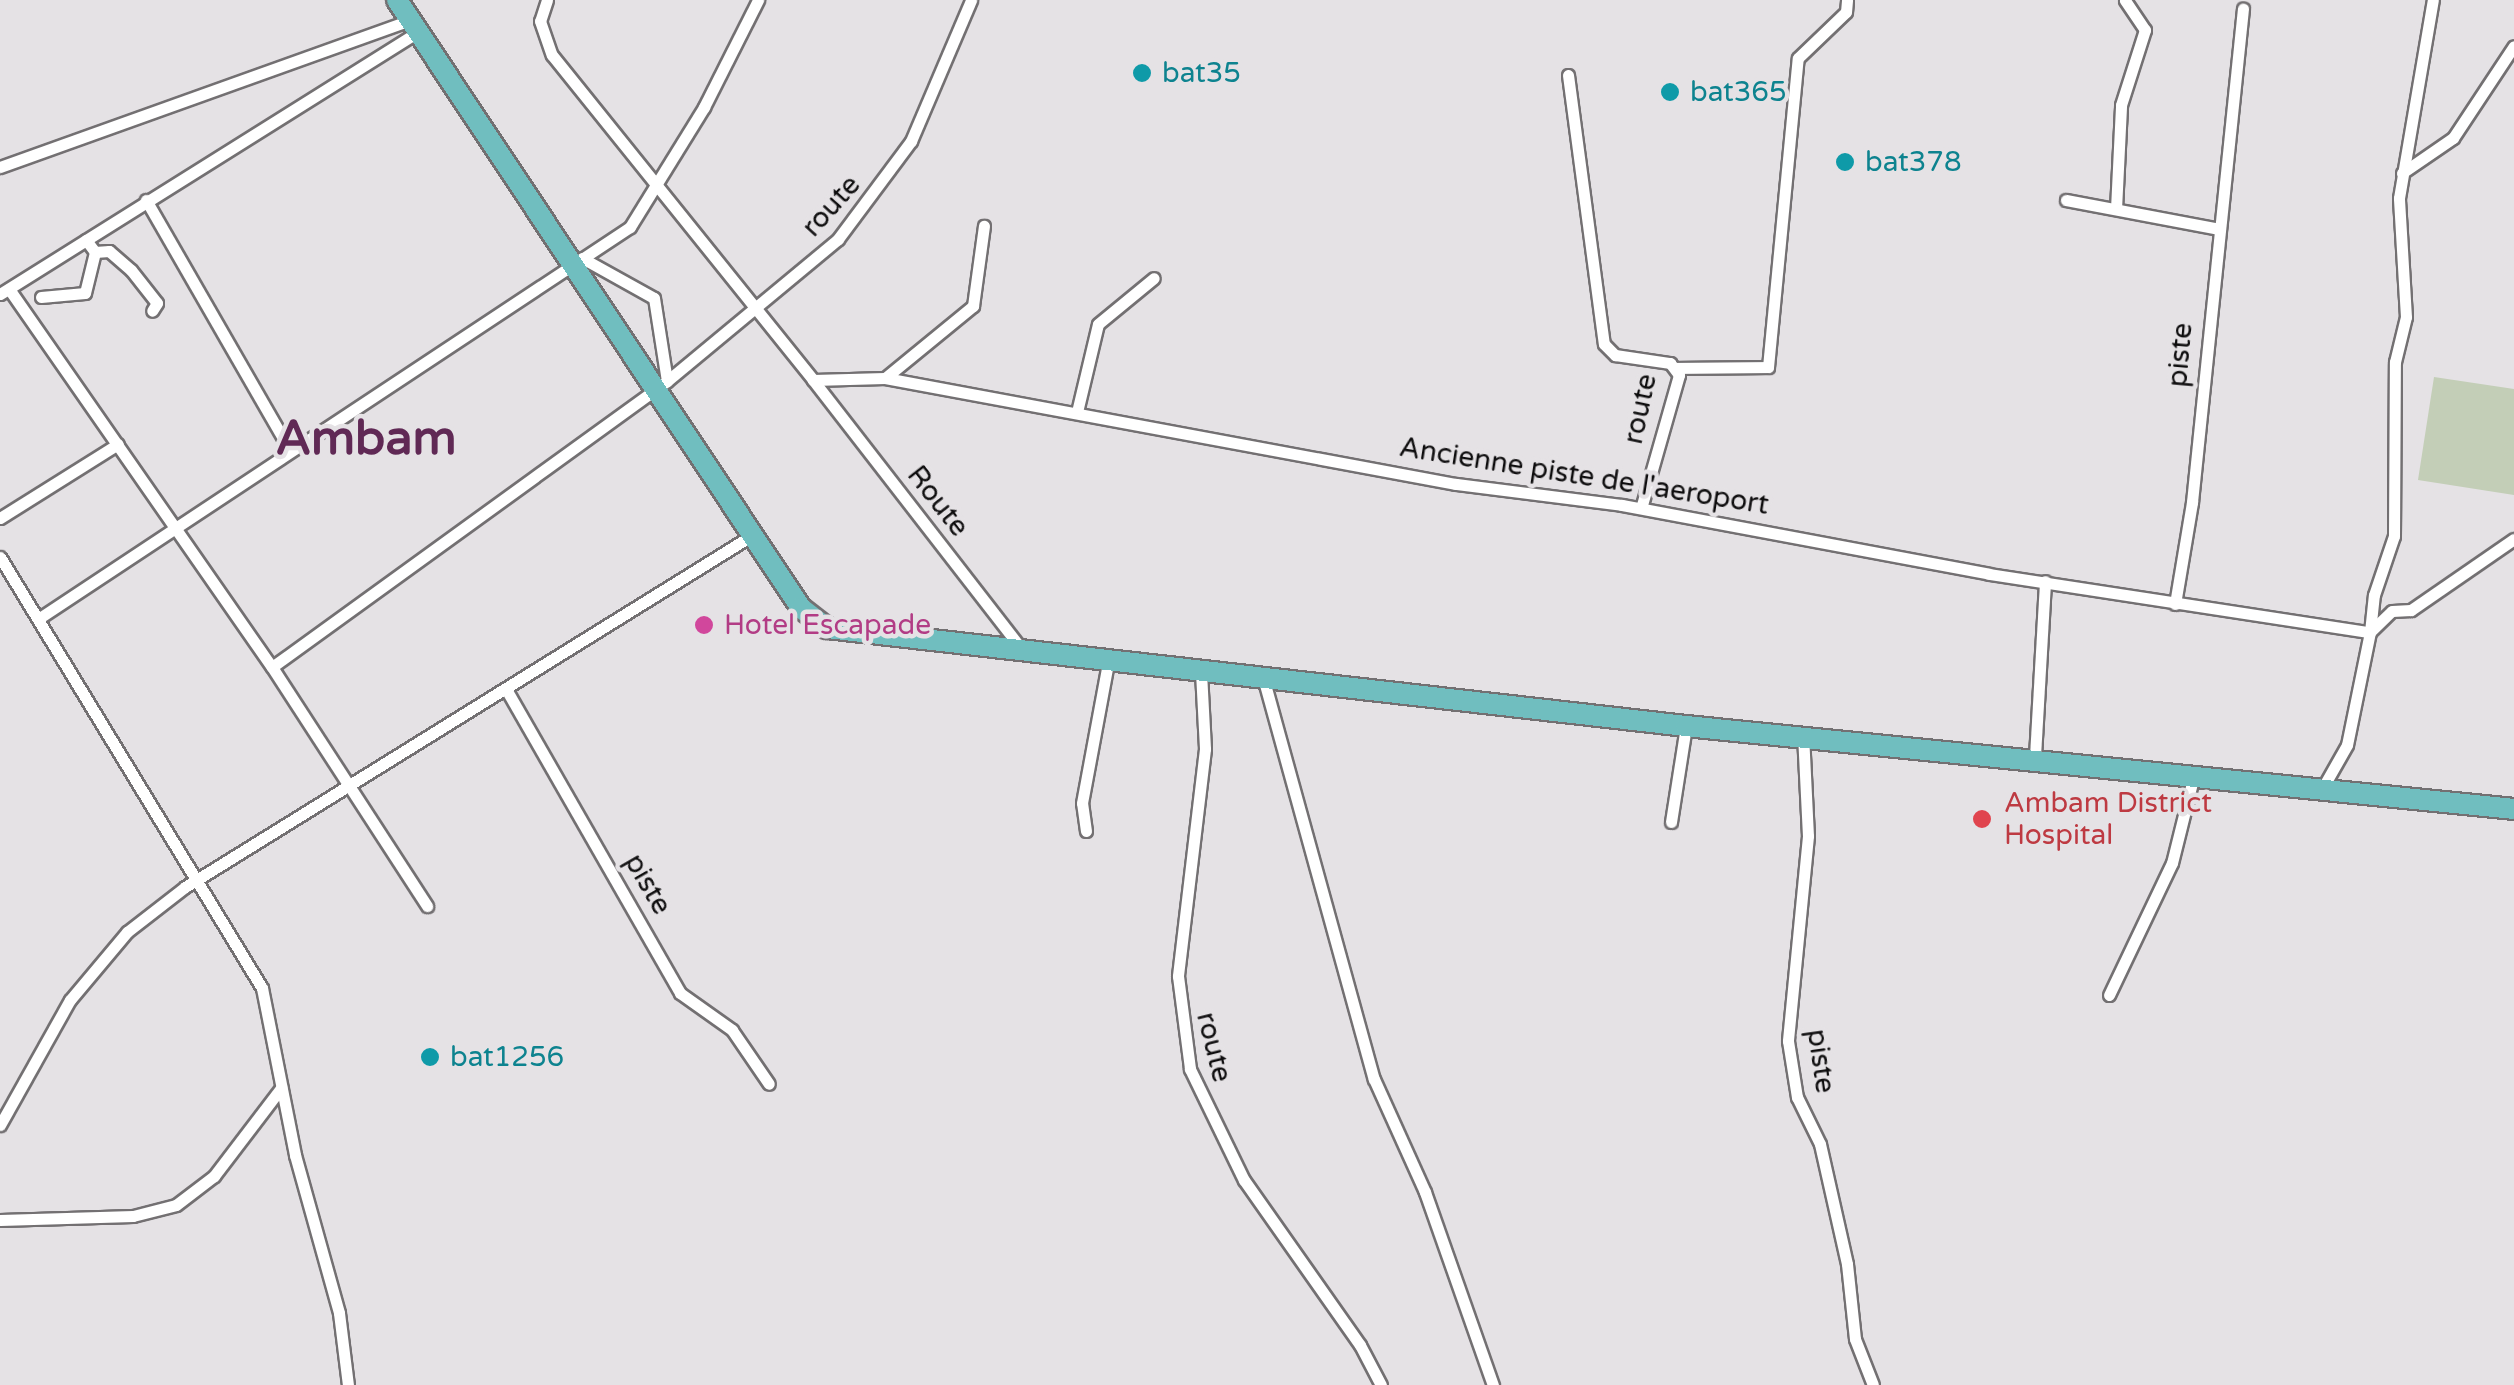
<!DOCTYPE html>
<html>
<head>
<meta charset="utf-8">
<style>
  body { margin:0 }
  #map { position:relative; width:2514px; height:1385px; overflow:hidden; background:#e5e2e5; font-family:"Varela Round",sans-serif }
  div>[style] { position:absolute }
  .green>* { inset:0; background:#c3ceb7 }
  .roads { filter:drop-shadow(2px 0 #737072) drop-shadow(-2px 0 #737072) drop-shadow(0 2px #737072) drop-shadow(0 -2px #737072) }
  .minor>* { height:11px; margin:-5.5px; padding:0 5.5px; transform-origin:5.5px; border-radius:5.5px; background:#fff }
  .trunk>* { height:20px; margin:-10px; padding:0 10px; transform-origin:10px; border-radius:10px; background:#70bebf }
  .dots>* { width:28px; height:28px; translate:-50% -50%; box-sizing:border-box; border:5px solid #e5e2e5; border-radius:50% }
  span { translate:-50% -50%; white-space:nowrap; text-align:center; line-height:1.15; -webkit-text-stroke:9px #e5e2e5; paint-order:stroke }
  .culture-label { font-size:28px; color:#0d838f }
  .left { translate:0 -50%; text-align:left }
  .street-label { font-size:28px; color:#0e0d0e }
  .hotel-label { font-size:28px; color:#b23c85 }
  .health-label { font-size:28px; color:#be3a42 }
  .town-label { font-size:48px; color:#602955; font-weight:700 }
</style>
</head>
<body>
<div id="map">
  <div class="green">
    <i style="clip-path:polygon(2434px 377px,2514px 389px,2514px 495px,2418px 480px)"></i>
  </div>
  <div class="roads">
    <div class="minor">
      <i style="left:547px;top:0;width:22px;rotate:108deg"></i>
      <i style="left:540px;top:21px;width:36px;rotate:71deg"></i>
      <i style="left:552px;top:55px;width:417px;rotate:51.2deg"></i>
      <i style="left:813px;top:380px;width:72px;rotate:-1.6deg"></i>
      <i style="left:885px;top:378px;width:581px;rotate:10.52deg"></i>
      <i style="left:1456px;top:484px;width:167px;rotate:7.2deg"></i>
      <i style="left:1622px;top:505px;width:373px;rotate:10.6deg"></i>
      <i style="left:1989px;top:574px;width:385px;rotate:8.7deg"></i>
      <i style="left:2370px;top:632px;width:115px;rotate:101.5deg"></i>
      <i style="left:2347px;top:745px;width:51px;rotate:119.6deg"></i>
      <i style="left:1568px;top:75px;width:271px;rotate:82.4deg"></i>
      <i style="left:1604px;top:344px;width:16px;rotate:45deg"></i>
      <i style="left:1615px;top:355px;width:56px;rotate:8.3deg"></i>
      <i style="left:1670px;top:363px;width:15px;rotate:53deg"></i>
      <i style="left:1679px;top:375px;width:138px;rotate:105.9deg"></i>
      <i style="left:0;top:167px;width:433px;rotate:-19.7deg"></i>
      <i style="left:2402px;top:173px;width:62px;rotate:-34.5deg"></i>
      <i style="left:2453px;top:138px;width:110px;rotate:-56.5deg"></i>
      <i style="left:146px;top:200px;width:287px;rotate:60.1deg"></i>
      <i style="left:2066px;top:200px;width:156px;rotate:10.7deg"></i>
      <i style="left:2116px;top:209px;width:104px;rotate:-87.2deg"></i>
      <i style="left:2121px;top:105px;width:79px;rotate:-72.3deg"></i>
      <i style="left:2145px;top:30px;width:36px;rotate:-124deg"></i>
      <i style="left:86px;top:240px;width:15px;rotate:53deg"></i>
      <i style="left:95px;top:252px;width:14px;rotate:-4deg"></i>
      <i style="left:109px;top:251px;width:29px;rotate:41deg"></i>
      <i style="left:131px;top:270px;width:42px;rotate:51.8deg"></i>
      <i style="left:157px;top:303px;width:9px;rotate:122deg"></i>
      <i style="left:582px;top:258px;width:82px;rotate:29.1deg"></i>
      <i style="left:654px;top:298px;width:84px;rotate:81.1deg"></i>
      <i style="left:9px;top:289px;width:460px;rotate:55.2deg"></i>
      <i style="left:272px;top:667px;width:285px;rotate:57deg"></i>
      <i style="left:0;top:294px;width:491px;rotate:-32.1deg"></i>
      <i style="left:41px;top:297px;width:44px;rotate:-5.2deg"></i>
      <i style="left:85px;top:293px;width:42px;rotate:-76.3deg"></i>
      <i style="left:1676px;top:368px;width:92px;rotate:-0.6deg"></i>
      <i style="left:1768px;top:367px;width:310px;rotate:-84.5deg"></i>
      <i style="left:1798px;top:58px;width:66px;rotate:-43.8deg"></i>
      <i style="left:1846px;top:12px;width:12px;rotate:-85deg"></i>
      <i style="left:885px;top:378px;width:114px;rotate:-39.3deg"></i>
      <i style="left:973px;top:306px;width:81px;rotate:-82.2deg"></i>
      <i style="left:813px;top:380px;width:341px;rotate:52.2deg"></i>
      <i style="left:1077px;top:412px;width:90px;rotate:-76.6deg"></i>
      <i style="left:1098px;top:324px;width:72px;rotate:-39.4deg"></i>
      <i style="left:0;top:518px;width:139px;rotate:-32.1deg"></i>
      <i style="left:0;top:557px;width:504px;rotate:58.71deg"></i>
      <i style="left:262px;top:988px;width:170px;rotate:78.8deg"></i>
      <i style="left:295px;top:1155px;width:164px;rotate:74.4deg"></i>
      <i style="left:339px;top:1313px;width:73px;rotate:82.9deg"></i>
      <i style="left:2175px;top:604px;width:103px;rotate:-80.5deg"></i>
      <i style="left:2192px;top:502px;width:496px;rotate:-84.1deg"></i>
      <i style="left:38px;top:619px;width:710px;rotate:-33.51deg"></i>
      <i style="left:630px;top:227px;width:141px;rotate:-58.3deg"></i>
      <i style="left:704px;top:107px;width:120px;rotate:-63.2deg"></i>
      <i style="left:2370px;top:632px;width:37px;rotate:-84deg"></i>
      <i style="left:2374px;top:595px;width:62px;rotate:-71.3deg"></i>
      <i style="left:2394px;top:536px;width:174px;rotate:-89.7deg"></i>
      <i style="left:2395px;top:362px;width:46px;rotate:-76.3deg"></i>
      <i style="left:2406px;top:317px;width:119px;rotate:-93.4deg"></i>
      <i style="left:2399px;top:198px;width:201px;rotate:-80.3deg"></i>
      <i style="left:2370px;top:632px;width:30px;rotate:-44deg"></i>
      <i style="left:2392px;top:611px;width:19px;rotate:-3deg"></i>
      <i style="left:2411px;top:610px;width:125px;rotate:-34.6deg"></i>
      <i style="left:272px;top:667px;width:488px;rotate:-35.9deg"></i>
      <i style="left:667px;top:381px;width:222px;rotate:-39.7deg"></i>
      <i style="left:838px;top:239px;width:122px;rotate:-53.3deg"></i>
      <i style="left:911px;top:141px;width:153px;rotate:-66.9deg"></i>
      <i style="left:1201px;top:672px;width:77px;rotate:87deg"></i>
      <i style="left:1205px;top:749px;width:229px;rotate:96.8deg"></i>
      <i style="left:1178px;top:976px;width:94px;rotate:82.6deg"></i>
      <i style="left:1190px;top:1069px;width:123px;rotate:64.1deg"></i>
      <i style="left:1244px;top:1180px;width:202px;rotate:54.9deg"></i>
      <i style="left:1360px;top:1345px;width:45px;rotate:62.3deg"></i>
      <i style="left:1263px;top:677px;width:417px;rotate:74.6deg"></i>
      <i style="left:1374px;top:1079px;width:124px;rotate:65.7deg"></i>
      <i style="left:1425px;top:1192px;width:205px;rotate:70.6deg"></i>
      <i style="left:506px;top:689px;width:350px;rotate:60.2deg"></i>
      <i style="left:680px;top:993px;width:64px;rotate:35.4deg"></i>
      <i style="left:732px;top:1030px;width:65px;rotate:55.6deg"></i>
      <i style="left:1803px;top:734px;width:102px;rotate:87.2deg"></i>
      <i style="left:1808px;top:836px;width:206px;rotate:95.6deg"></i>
      <i style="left:1788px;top:1041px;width:57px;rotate:80.9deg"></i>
      <i style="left:1797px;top:1097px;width:52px;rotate:63.9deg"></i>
      <i style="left:1820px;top:1144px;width:123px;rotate:77.3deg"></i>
      <i style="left:1847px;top:1264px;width:75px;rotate:83.9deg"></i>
      <i style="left:1855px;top:1339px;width:49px;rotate:68.6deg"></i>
      <i style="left:2035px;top:756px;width:175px;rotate:-86.7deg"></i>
      <i style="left:1671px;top:822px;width:97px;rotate:-81.1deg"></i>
      <i style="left:1086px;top:831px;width:28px;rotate:-98deg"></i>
      <i style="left:1082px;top:803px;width:142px;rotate:-79.5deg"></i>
      <i style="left:2109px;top:995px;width:146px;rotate:-64.5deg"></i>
      <i style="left:2172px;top:863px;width:91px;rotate:-76deg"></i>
      <i style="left:0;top:1125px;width:143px;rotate:-60.8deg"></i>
      <i style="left:70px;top:1000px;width:89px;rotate:-50deg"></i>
      <i style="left:127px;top:932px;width:73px;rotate:-37.8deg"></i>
      <i style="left:185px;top:887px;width:670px;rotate:-31.81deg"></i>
      <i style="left:0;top:1220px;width:133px;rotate:-1.7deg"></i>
      <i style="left:133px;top:1216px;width:44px;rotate:-14.3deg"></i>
      <i style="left:176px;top:1205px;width:48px;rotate:-37.3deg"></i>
      <i style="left:214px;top:1176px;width:111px;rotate:-52.7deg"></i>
    </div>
    <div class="trunk">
      <i style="left:397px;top:0;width:730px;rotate:56.4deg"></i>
      <i style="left:801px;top:608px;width:33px;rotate:38deg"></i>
      <i style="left:827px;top:628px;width:865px;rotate:6.51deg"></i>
      <i style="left:1686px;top:726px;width:832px;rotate:5.72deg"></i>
    </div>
  </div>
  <div class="dots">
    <i style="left:1142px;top:73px;background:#0f9aa8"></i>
    <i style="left:1670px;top:92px;background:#0f9aa8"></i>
    <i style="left:1845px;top:162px;background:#0f9aa8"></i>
    <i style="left:704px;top:625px;background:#d1479c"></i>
    <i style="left:1982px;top:819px;background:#e0444e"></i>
    <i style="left:430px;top:1057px;background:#0f9aa8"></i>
  </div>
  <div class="culture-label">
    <span class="left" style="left:1162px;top:73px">bat35</span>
    <span class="left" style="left:1690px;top:92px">bat365</span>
    <span class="left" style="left:1865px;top:162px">bat378</span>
    <span class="left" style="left:450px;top:1057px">bat1256</span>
  </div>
  <div class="street-label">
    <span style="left:831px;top:206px;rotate:-48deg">route</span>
    <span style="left:2180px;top:355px;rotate:-85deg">piste</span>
    <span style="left:1640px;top:409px;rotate:-78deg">route</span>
    <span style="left:1584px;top:476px;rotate:9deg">Ancienne piste de l'aeroport</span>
    <span style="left:938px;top:501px;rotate:52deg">Route</span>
    <span style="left:648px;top:884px;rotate:60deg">piste</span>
    <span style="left:1214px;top:1047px;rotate:76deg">route</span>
    <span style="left:1821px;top:1061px;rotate:82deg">piste</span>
  </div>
  <div class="hotel-label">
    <span class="left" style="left:724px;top:625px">Hotel Escapade</span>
  </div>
  <div class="health-label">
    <span class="left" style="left:2004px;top:819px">Ambam District<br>Hospital</span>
  </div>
  <div class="town-label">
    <span style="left:366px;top:440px">Ambam</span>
  </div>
</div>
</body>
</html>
